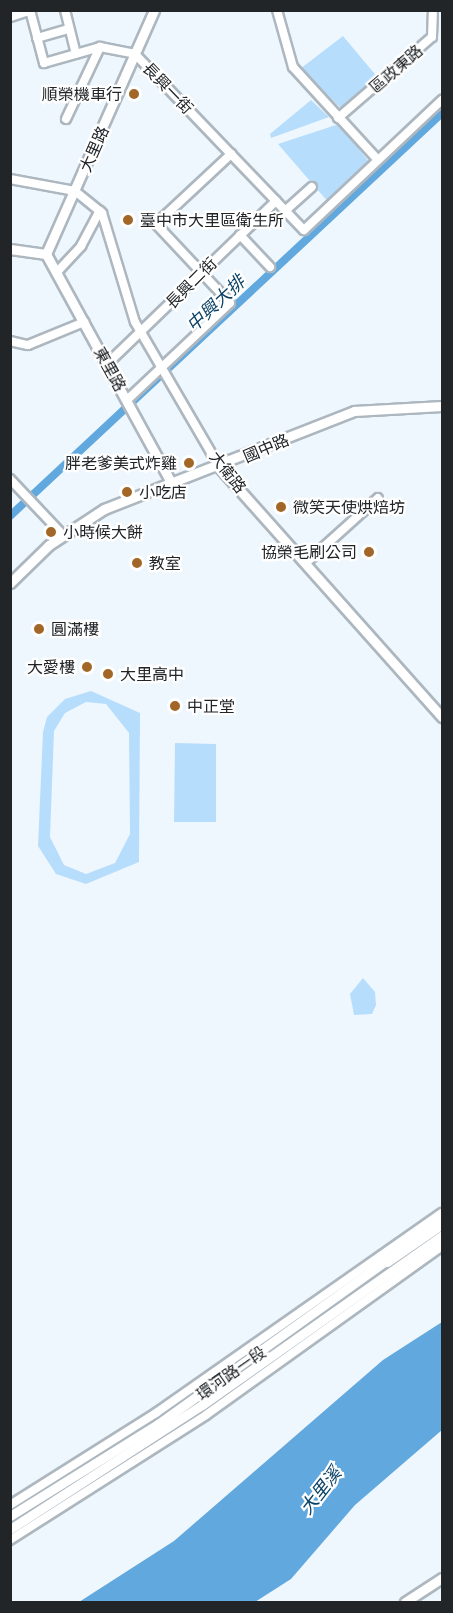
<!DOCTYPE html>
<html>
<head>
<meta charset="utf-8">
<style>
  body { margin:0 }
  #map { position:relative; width:453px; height:1613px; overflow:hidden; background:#eff7fe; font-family:"IBM Plex Sans","Noto Sans TC",sans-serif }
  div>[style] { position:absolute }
  .green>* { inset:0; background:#b7ddfc }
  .water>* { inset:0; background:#61a8de }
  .canal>* { height:8px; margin:-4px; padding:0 4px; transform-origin:4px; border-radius:4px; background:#61a8de }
  .roads { filter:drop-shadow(2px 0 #adb7bf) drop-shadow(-2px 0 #adb7bf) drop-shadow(0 2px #adb7bf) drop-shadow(0 -2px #adb7bf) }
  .minor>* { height:8px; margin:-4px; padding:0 4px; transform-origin:4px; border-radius:4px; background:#fff }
  .tertiary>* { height:9px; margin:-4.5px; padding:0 4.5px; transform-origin:4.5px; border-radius:4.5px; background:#fff }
  .trunk>* { height:12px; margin:-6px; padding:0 6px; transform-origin:6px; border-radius:6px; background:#fff }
  .dots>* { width:16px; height:16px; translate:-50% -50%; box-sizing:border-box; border:3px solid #fff; border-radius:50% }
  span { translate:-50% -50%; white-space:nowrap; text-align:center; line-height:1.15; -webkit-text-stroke:4.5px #fff; paint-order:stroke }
  .street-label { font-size:16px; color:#212528 }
  .poi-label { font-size:16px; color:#212528 }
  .right { translate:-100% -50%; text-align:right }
  .left { translate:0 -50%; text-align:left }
  .water-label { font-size:18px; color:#0a4266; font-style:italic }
  .frame { position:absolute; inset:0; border:12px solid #212528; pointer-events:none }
</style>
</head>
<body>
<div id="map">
  <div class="green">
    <i style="clip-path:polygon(343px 36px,379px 79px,342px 109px,300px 69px)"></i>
    <i style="clip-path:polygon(311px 100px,329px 117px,271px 138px,270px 134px)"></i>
    <i style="clip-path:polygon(339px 124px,370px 163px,329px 203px,278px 144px)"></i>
    <i style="clip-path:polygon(evenodd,91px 691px,140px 713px,139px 862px,86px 884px,56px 874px,38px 846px,43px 732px,47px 717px,65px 699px,91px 691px,86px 702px,106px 704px,129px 733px,130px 834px,115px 863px,86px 874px,64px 865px,50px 837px,54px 731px,65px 713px,86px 702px)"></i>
    <i style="clip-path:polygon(175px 743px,216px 744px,216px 822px,174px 822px)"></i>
    <i style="clip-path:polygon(363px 978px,375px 992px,376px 1005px,372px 1014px,354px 1015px,350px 994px)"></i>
  </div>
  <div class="water">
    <i style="clip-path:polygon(442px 1322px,442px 1430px,355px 1505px,291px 1579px,255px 1602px,79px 1602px,174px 1541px,383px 1360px)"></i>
  </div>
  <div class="canal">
    <i style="left:10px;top:516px;width:591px;rotate:-43.01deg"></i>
  </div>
  <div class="roads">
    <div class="minor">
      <i style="left:30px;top:10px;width:55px;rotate:75.2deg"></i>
      <i style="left:44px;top:63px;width:58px;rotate:-15.9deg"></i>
      <i style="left:100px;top:47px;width:36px;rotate:11deg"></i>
      <i style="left:135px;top:54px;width:244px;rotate:46.2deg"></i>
      <i style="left:304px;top:230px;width:190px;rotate:-43.3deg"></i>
      <i style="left:65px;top:10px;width:45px;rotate:76deg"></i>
      <i style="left:277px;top:10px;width:59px;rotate:74.3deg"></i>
      <i style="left:293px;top:67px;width:125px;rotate:47.6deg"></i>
      <i style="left:37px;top:38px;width:33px;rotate:-16deg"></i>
      <i style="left:338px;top:118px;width:124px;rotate:-40.8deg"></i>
      <i style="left:432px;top:37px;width:27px;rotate:-88deg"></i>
      <i style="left:66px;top:119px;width:80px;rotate:-64.7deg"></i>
      <i style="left:10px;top:179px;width:66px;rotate:10.5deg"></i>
      <i style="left:75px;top:191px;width:35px;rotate:39deg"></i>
      <i style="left:102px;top:213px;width:114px;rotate:73.2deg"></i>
      <i style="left:135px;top:322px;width:169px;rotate:59.8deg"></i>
      <i style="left:285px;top:211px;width:36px;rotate:-42deg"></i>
      <i style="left:240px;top:235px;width:44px;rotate:46.8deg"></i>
      <i style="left:58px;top:271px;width:34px;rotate:-47deg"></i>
      <i style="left:81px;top:246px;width:40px;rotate:-62deg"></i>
      <i style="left:10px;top:341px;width:18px;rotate:13deg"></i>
      <i style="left:28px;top:345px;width:61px;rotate:-22.3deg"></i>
      <i style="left:107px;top:364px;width:235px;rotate:-44deg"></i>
      <i style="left:127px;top:400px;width:141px;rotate:-43.3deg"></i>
      <i style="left:230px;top:303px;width:108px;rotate:-133.1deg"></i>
      <i style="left:156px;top:224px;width:103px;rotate:-43deg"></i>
      <i style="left:10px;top:479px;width:77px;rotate:46.6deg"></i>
      <i style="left:308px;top:561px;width:94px;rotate:-42deg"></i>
      <i style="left:10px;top:1505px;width:173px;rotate:-32.2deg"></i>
      <i style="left:156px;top:1413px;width:349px;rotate:-35deg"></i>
      <i style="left:10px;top:1540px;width:232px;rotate:-32.5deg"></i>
      <i style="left:206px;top:1415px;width:290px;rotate:-35.6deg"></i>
    </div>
    <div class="tertiary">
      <i style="left:10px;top:16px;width:20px;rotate:-18deg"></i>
      <i style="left:10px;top:249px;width:36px;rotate:8deg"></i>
      <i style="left:46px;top:254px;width:267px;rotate:-66.1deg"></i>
      <i style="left:46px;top:254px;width:262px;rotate:61.3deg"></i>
      <i style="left:220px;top:468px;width:334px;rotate:48.3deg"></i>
      <i style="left:10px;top:583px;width:54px;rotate:-44.3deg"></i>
      <i style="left:49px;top:545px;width:66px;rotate:-33.2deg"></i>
      <i style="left:104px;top:509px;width:269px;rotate:-21.4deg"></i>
      <i style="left:354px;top:411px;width:88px;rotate:-3.3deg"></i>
      <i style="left:10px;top:1516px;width:174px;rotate:-31.9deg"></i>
      <i style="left:158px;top:1424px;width:287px;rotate:-35.6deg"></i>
      <i style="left:10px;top:1529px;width:229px;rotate:-32.9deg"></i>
      <i style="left:202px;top:1405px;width:294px;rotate:-35.2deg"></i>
      <i style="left:405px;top:1602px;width:44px;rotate:-33deg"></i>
    </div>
    <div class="trunk">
      <i style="left:387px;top:1261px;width:67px;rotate:-34.6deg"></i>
    </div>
  </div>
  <div class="dots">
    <i style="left:134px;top:94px;background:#a26727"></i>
    <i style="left:128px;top:220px;background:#a26727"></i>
    <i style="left:189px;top:463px;background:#a26727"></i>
    <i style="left:127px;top:492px;background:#a26727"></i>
    <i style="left:281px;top:507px;background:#a26727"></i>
    <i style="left:51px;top:532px;background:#a26727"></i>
    <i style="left:369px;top:552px;background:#a26727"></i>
    <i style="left:137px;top:563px;background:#a26727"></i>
    <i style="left:39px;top:629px;background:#a26727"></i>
    <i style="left:87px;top:667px;background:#a26727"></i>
    <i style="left:108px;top:674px;background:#a26727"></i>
    <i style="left:175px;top:706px;background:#a26727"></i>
  </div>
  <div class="street-label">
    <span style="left:396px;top:69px;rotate:-41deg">區政東路</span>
    <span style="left:168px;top:88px;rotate:46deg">長興一街</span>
    <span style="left:94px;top:149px;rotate:-66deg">大里路</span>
    <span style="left:191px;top:283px;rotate:-45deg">長興二街</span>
    <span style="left:110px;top:369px;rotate:61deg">東里路</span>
    <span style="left:266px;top:448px;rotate:-23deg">國中路</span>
    <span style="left:228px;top:472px;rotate:52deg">大衛路</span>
    <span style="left:231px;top:1373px;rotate:-35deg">環河路一段</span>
  </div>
  <div class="poi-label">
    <span class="right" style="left:122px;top:94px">順榮機車行</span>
    <span class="left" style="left:140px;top:220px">臺中市大里區衛生所</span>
    <span class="right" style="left:177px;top:463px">胖老爹美式炸雞</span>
    <span class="left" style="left:139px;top:492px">小吃店</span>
    <span class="left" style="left:293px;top:507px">微笑天使烘焙坊</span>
    <span class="left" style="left:63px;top:532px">小時候大餅</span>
    <span class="right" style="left:357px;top:552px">協榮毛刷公司</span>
    <span class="left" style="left:149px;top:563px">教室</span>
    <span class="left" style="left:51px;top:629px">圓滿樓</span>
    <span class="right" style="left:75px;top:667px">大愛樓</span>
    <span class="left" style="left:120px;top:674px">大里高中</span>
    <span class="left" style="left:187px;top:706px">中正堂</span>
  </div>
  <div class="water-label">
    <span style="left:216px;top:304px;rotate:-43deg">中興大排</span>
    <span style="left:321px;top:1491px;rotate:-52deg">大里溪</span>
  </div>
  <div class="frame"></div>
</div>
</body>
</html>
